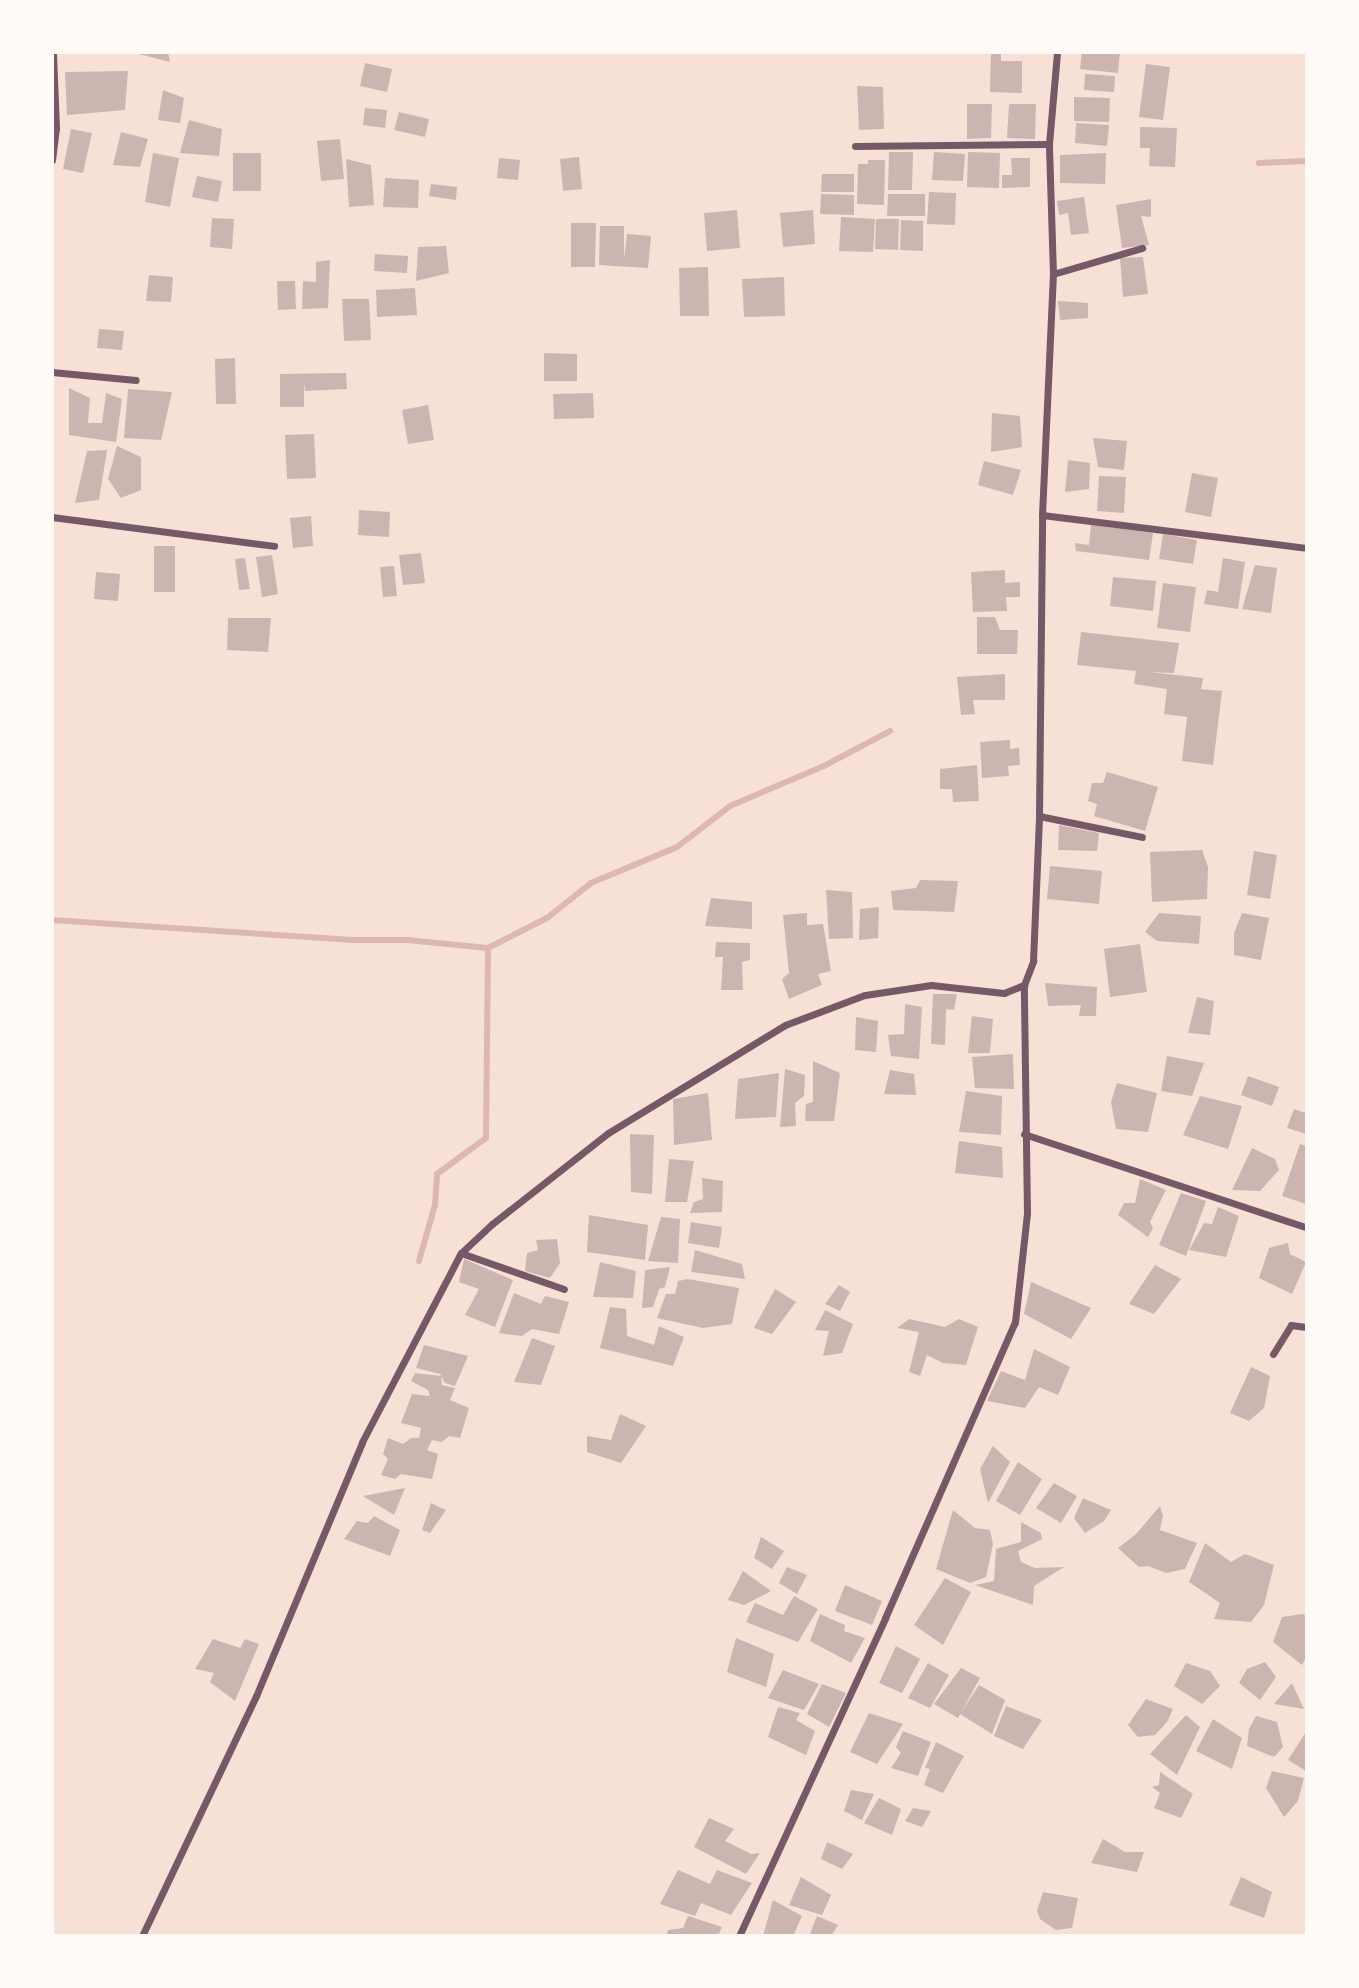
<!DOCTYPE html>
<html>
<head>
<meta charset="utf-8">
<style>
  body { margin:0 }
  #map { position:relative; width:1359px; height:1988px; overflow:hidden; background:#f7e1d7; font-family:"Titillium Web",sans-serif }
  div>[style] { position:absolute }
  .stream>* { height:6px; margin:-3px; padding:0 3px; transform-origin:3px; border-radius:3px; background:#dcb8b0 }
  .building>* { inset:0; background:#ccb4b1 }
  .minor>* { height:7px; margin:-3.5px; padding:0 3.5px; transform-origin:3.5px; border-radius:3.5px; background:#755966 }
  span { translate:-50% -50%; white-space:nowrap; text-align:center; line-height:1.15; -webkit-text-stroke:6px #fffaf5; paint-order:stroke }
  .frame { position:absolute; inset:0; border:54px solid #fffaf5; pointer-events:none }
</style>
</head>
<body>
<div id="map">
  <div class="stream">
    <i style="left:1259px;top:163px;width:47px;rotate:-2.4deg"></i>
    <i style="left:52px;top:920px;width:306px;rotate:3.8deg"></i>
    <i style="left:357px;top:940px;width:50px"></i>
    <i style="left:407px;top:940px;width:81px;rotate:5.6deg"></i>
    <i style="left:488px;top:948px;width:66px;rotate:-27deg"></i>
    <i style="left:547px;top:918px;width:56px;rotate:-38.5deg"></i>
    <i style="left:591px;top:883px;width:93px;rotate:-22.7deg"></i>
    <i style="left:677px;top:847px;width:67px;rotate:-37.7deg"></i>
    <i style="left:730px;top:806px;width:102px;rotate:-23.1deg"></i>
    <i style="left:824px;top:766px;width:75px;rotate:-27.9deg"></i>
    <i style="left:419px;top:1261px;width:58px;rotate:-74.1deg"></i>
    <i style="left:435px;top:1205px;width:31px;rotate:-86deg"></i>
    <i style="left:437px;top:1174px;width:61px;rotate:-36.3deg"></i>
    <i style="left:486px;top:1138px;width:190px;rotate:-89.4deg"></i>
  </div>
  <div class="building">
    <i style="clip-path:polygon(135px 52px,168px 52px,170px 62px,135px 53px)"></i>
    <i style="clip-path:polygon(991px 52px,1001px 52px,1001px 61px,1022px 61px,1022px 93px,990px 92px)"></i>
    <i style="clip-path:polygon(1082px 52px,1120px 52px,1118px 73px,1080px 69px)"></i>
    <i style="clip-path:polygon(365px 63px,392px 69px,387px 92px,360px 86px)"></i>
    <i style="clip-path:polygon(1146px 64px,1170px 67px,1163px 120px,1139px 117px)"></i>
    <i style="clip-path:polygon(128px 71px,125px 110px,67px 115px,65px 72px)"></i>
    <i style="clip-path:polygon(1085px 74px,1115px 76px,1114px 92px,1084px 90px)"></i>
    <i style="clip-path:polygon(857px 86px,883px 87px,884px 129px,859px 130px)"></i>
    <i style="clip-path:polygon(163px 90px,184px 98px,180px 123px,158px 120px)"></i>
    <i style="clip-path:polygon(1074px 97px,1110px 98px,1109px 122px,1074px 121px)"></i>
    <i style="clip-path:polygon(967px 104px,992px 104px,991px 138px,967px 139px)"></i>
    <i style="clip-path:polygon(1009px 104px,1036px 104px,1035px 139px,1007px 138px)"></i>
    <i style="clip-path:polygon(365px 108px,387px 110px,385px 128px,363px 125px)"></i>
    <i style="clip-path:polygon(399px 112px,429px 119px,425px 137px,394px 130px)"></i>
    <i style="clip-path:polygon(189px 120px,222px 129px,219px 156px,180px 153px)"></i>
    <i style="clip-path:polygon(1076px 123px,1109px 125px,1107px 146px,1075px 143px)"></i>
    <i style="clip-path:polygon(1140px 127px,1177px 128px,1175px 167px,1149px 166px,1150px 148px,1140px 148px)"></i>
    <i style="clip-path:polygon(71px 129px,92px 133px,83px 173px,63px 169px)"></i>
    <i style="clip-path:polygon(121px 132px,148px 139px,140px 167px,113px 165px)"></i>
    <i style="clip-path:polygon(340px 139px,344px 179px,321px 181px,317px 141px)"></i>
    <i style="clip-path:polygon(889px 152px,913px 152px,912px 190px,888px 190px)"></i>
    <i style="clip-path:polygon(934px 152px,965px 154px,963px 181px,932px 180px)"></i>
    <i style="clip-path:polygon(968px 152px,1000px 153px,999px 188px,967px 187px)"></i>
    <i style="clip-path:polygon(153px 153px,179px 158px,170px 207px,145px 202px)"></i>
    <i style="clip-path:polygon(233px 153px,261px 153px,261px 191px,233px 191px)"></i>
    <i style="clip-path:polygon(1106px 153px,1105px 184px,1060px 183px,1060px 155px)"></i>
    <i style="clip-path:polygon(579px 157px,582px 189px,563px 191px,560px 159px)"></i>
    <i style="clip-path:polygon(499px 158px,520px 160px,518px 180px,497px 178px)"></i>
    <i style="clip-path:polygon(1011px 158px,1030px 158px,1030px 187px,1002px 188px,1002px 175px,1012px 175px)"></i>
    <i style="clip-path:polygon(346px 159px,371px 165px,374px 205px,349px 207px)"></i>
    <i style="clip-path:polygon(868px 160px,885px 160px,884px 205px,857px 204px,858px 164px,868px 164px)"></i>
    <i style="clip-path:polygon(822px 174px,854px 174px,854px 192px,821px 192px)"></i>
    <i style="clip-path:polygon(197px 176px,222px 181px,218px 202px,192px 197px)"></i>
    <i style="clip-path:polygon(385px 178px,419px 180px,418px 208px,383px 207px)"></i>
    <i style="clip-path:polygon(431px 184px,457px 187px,456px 200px,429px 196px)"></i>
    <i style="clip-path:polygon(929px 192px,956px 193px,955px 225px,927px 224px)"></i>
    <i style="clip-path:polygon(821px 194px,854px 195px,854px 215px,820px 214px)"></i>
    <i style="clip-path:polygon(888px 194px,925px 194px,925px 216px,887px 216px)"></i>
    <i style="clip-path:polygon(1084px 197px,1089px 233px,1071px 235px,1068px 213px,1059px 215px,1057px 201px)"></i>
    <i style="clip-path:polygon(1151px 199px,1151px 217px,1141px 216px,1149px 245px,1122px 248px,1116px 205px)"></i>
    <i style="clip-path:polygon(737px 210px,740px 248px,707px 251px,704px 213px)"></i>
    <i style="clip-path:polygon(813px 210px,815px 244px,783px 247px,780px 213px)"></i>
    <i style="clip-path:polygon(841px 217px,875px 219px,873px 252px,839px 251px)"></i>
    <i style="clip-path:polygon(212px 218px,234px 219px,232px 249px,210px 247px)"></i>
    <i style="clip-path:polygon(876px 219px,899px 219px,898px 250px,875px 249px)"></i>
    <i style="clip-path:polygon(901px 220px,923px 221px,923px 251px,900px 250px)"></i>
    <i style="clip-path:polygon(571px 223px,596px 223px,595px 267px,571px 267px)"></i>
    <i style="clip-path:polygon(600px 226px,624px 226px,624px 259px,627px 234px,651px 236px,648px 268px,599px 265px)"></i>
    <i style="clip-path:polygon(446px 246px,449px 273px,416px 281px,418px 247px)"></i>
    <i style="clip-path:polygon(375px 254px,408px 256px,407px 273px,374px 271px)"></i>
    <i style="clip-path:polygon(1143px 257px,1148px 294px,1123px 297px,1120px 258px)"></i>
    <i style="clip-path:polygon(330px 260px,328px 308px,302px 309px,303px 281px,316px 282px,316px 262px)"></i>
    <i style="clip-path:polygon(708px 267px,709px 316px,680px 316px,679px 268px)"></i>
    <i style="clip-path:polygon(149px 275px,173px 277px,171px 302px,146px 301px)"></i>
    <i style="clip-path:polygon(784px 277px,785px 316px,744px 317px,742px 279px)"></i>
    <i style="clip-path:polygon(277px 281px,295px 281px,296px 309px,278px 310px)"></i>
    <i style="clip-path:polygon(415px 288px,417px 315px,377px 317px,376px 290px)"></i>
    <i style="clip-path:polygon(342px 299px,369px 299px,371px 340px,344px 341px)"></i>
    <i style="clip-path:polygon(1058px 301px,1088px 303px,1088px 318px,1060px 320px)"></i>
    <i style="clip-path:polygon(99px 329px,124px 331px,122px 350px,97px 348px)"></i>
    <i style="clip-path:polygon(544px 353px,577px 354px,577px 381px,544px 381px)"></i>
    <i style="clip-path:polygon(235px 358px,236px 404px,216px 404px,215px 359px)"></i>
    <i style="clip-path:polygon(346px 373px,347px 389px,305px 391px,304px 383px,304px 407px,280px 407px,280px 374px)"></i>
    <i style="clip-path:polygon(69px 388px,90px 398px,88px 423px,102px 423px,106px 393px,122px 399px,116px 442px,69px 435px)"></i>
    <i style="clip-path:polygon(128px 389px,172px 392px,161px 440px,124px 438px)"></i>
    <i style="clip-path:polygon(593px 393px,594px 418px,554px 419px,553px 394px)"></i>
    <i style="clip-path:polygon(428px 405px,434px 440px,408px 444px,402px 410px)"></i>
    <i style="clip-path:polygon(992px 413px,1020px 416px,1022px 447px,991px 452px)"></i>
    <i style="clip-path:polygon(314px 434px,316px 478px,287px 479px,285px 435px)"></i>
    <i style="clip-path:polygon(1093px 438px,1127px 441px,1124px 470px,1098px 467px)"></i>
    <i style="clip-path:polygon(117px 446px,141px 457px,141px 490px,121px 498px,108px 479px)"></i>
    <i style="clip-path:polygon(107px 450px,99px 500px,75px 503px,87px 451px)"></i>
    <i style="clip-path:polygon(1068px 460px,1090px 463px,1089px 489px,1065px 492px)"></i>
    <i style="clip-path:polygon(984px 461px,1021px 470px,1013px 495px,978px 485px)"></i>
    <i style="clip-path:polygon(1192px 473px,1218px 478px,1211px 517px,1185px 512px)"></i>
    <i style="clip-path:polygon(1099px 476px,1126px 477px,1124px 513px,1097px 511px)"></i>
    <i style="clip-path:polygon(359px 510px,390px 512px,389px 537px,358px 535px)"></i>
    <i style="clip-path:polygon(311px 516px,313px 546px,293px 548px,290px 518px)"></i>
    <i style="clip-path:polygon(1091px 525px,1153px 533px,1149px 560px,1076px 551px,1075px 543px,1089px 545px)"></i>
    <i style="clip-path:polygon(1163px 534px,1197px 540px,1193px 564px,1159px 559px)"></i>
    <i style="clip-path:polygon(154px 546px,175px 546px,175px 592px,154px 592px)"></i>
    <i style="clip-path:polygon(421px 553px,425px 583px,403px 585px,399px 555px)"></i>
    <i style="clip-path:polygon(272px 555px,278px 594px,262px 597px,256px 557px)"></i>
    <i style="clip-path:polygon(245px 558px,250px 589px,239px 590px,235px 559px)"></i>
    <i style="clip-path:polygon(1223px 558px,1245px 562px,1238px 609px,1204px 604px,1207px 590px,1218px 592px)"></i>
    <i style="clip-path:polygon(1255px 565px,1277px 568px,1271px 613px,1242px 609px)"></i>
    <i style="clip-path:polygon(394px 566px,397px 596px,383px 597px,380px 567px)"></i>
    <i style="clip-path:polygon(1005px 570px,1005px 583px,1020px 582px,1020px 597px,1006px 597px,1007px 611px,973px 612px,971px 572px)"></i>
    <i style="clip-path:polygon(96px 572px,120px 574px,118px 601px,94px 599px)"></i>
    <i style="clip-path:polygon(1113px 577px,1156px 581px,1153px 611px,1110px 606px)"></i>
    <i style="clip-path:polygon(1163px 583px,1196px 587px,1190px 632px,1157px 628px)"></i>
    <i style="clip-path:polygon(977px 617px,995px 617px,1000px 630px,1018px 630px,1017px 654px,977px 654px)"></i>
    <i style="clip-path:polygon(228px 618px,271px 618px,268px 652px,227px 650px)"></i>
    <i style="clip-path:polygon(1081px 632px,1179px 643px,1174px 673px,1149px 672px,1203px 678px,1201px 689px,1222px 691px,1213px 765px,1182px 761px,1187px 717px,1164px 714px,1167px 689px,1134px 684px,1136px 671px,1077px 665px)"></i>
    <i style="clip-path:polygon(1005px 674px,1005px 700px,973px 700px,975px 714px,961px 715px,957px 677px)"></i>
    <i style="clip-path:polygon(1010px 740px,1010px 749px,1019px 748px,1020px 765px,1008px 766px,1009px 776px,982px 778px,980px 742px)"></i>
    <i style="clip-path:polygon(977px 765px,979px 801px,953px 802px,952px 789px,940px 789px,940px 769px)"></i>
    <i style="clip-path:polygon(1107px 772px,1158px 787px,1145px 831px,1094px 816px,1097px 804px,1088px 801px,1092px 783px,1103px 783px)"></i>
    <i style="clip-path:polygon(1059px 825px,1099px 833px,1097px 851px,1058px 850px)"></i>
    <i style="clip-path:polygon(1202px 850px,1208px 867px,1207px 899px,1152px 902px,1150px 852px)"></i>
    <i style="clip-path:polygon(1254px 851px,1277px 855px,1270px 899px,1247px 895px)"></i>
    <i style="clip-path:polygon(1050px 866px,1102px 871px,1099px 904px,1047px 899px)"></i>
    <i style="clip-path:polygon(920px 880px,958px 881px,954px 912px,893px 910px,891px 891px,916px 888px)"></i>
    <i style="clip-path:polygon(826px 890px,852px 892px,853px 938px,829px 939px)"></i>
    <i style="clip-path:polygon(711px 898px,752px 902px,752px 929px,705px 926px)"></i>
    <i style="clip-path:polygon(879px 907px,878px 938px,859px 940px,860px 909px)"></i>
    <i style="clip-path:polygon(807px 913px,807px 925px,823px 924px,831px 971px,818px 974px,822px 985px,789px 999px,782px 979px,789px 973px,783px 915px)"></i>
    <i style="clip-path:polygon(1159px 913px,1201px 916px,1199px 944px,1157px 941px,1145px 932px)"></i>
    <i style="clip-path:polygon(1242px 913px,1269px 918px,1261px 960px,1234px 955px,1234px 933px)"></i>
    <i style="clip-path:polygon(716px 942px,750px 943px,750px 960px,742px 962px,743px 990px,721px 990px,723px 957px,715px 957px)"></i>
    <i style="clip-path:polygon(1140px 944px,1147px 992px,1110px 997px,1104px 949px)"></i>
    <i style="clip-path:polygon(1045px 983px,1097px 987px,1096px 1016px,1079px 1016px,1081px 1005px,1048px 1006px)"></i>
    <i style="clip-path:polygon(933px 994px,957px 994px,954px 1010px,946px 1009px,945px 1045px,931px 1044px)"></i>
    <i style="clip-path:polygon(1197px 997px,1214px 1001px,1210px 1035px,1188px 1033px)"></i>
    <i style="clip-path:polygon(905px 1004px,922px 1007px,919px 1059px,891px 1056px,888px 1035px,904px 1034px)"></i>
    <i style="clip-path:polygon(972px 1016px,993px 1019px,990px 1053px,968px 1053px)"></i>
    <i style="clip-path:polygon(856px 1017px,878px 1021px,876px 1052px,855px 1050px)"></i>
    <i style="clip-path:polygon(1013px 1054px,1014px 1089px,975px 1088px,972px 1057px)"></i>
    <i style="clip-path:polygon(1167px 1056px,1204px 1063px,1192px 1096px,1161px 1091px)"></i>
    <i style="clip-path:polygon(813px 1061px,840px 1073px,834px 1121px,805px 1121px,806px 1104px,813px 1102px)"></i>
    <i style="clip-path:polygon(785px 1069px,805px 1075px,804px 1096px,795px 1103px,796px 1126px,780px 1127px)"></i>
    <i style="clip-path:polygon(890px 1070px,914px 1074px,916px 1095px,884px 1094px)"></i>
    <i style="clip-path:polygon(779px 1073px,776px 1117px,735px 1119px,738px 1079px)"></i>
    <i style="clip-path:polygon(1248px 1076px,1279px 1087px,1272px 1106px,1241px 1095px)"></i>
    <i style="clip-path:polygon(1117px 1083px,1157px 1093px,1148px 1132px,1116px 1129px,1111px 1102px)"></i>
    <i style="clip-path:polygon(966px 1091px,1002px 1096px,1001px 1135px,959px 1132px)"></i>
    <i style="clip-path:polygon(708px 1093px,712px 1140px,674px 1145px,673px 1099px)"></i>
    <i style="clip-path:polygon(1200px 1096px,1242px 1106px,1228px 1149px,1183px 1135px)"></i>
    <i style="clip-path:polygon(1294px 1109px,1306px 1113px,1306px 1134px,1287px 1128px)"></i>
    <i style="clip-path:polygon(630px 1134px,654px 1135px,652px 1194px,631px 1192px)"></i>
    <i style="clip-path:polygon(959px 1141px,1002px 1147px,1003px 1178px,955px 1173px)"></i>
    <i style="clip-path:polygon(1300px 1144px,1306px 1146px,1306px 1204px,1282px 1196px)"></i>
    <i style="clip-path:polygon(1252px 1148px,1275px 1159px,1279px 1170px,1260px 1191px,1232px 1190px)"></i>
    <i style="clip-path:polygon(669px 1159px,694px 1161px,687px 1202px,665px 1202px)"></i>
    <i style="clip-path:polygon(702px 1178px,723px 1181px,722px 1212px,690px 1213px,694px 1202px,703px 1199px)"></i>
    <i style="clip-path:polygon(1140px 1179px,1166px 1190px,1150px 1222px,1153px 1228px,1148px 1237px,1118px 1215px,1124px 1203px,1135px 1203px)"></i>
    <i style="clip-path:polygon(1181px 1193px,1206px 1201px,1186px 1256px,1159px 1245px)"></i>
    <i style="clip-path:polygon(1218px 1207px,1239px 1216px,1226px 1257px,1189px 1250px,1204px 1223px,1212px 1224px)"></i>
    <i style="clip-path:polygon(589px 1215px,648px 1225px,645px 1260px,587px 1252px)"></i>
    <i style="clip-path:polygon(661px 1217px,680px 1219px,678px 1263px,648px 1261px)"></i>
    <i style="clip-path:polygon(691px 1222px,722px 1227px,719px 1248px,688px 1243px)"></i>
    <i style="clip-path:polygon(557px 1239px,560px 1263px,550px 1278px,525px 1271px,527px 1253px,538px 1250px,536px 1240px)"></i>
    <i style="clip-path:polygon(1288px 1243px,1290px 1254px,1306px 1262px,1292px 1294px,1259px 1278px,1269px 1248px)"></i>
    <i style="clip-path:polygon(695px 1250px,742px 1264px,745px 1279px,691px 1272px)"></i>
    <i style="clip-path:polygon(464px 1259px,513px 1280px,495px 1327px,465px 1315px,479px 1289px,459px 1282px)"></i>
    <i style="clip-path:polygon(600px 1262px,636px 1271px,633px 1298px,593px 1297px)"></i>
    <i style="clip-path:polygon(1155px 1265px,1181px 1279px,1154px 1314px,1129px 1304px)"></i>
    <i style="clip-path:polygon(670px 1267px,665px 1287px,659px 1289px,653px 1307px,642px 1308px,645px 1270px)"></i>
    <i style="clip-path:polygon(688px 1279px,739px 1288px,732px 1324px,703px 1328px,657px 1318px,666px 1294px,675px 1294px,678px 1281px)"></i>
    <i style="clip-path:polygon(1031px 1282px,1091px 1308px,1071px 1339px,1024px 1314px)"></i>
    <i style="clip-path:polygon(839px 1285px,850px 1292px,840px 1311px,825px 1304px)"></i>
    <i style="clip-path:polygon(775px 1289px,796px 1302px,772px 1334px,754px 1328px)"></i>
    <i style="clip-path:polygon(514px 1293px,541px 1304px,545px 1296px,569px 1302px,559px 1334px,532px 1329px,522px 1336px,499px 1333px)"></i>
    <i style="clip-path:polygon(610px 1307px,626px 1309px,627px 1336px,654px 1345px,659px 1326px,684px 1337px,673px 1366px,600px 1348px)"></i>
    <i style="clip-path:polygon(825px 1310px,853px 1324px,842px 1353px,823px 1356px,829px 1331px,815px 1330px)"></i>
    <i style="clip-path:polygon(909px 1319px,945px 1327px,959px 1319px,978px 1327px,966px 1365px,943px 1363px,927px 1355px,920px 1376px,909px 1372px,919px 1332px,897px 1328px)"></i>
    <i style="clip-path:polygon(532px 1338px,555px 1346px,541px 1385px,514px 1382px)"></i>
    <i style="clip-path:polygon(424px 1345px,468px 1356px,455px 1386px,445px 1383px,440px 1374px,416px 1368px)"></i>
    <i style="clip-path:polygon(1034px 1349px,1070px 1367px,1058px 1395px,1039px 1387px,1025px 1408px,987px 1401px,1001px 1371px,1025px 1380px)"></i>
    <i style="clip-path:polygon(1251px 1367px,1270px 1376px,1264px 1408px,1249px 1421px,1230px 1413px)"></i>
    <i style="clip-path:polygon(415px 1373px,441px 1376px,442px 1385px,455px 1388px,450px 1400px,469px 1408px,460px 1438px,449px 1436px,442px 1442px,432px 1440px,427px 1450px,438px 1454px,432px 1479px,401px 1474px,395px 1479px,381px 1475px,388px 1459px,383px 1454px,388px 1438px,403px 1444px,411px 1438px,419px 1438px,421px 1428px,401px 1423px,412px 1394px,430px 1396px,428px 1390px,411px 1381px)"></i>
    <i style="clip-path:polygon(620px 1414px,646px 1426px,621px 1463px,587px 1452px,587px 1436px,611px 1440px)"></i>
    <i style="clip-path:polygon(993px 1446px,1010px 1462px,988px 1503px,980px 1469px)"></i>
    <i style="clip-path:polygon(1018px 1462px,1042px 1479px,1020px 1515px,996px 1501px)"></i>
    <i style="clip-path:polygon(1054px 1483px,1077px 1496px,1061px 1523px,1036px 1508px)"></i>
    <i style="clip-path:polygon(405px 1488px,394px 1515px,363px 1496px)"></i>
    <i style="clip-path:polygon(1083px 1498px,1111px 1510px,1104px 1521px,1085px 1533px,1074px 1518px)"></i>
    <i style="clip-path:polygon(431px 1503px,446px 1510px,430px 1533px,422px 1530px)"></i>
    <i style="clip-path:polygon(1160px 1506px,1163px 1516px,1160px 1530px,1197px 1543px,1185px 1569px,1166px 1573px,1148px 1566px,1139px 1567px,1118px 1548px,1136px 1534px)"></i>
    <i style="clip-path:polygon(953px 1510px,975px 1528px,990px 1530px,993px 1544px,986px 1577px,970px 1583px,936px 1569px)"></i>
    <i style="clip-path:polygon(374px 1516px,400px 1530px,390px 1556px,344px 1539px,357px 1521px,368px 1523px)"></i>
    <i style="clip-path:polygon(1021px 1522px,1041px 1533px,1042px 1539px,1018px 1551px,1021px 1562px,1035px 1568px,1064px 1567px,1034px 1586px,1033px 1605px,975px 1585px,994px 1581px,996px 1549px,1021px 1542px)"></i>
    <i style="clip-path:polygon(761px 1537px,784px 1551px,772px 1569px,754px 1558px)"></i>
    <i style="clip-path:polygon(1205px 1543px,1231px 1562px,1245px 1554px,1274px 1565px,1264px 1605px,1251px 1622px,1214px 1619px,1220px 1603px,1189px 1582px)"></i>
    <i style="clip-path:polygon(787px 1567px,807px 1575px,797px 1594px,779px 1583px)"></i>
    <i style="clip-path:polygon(743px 1571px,771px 1591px,744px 1605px,728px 1600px)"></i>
    <i style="clip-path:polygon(945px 1578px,971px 1592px,943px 1645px,914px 1625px)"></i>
    <i style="clip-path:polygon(845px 1585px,882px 1601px,872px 1625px,835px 1611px)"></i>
    <i style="clip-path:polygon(794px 1596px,818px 1609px,798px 1642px,746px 1622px,755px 1603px,783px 1615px)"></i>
    <i style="clip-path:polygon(820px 1614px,845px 1625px,844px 1631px,865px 1638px,851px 1663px,810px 1641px)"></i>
    <i style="clip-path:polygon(1303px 1614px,1306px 1616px,1306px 1658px,1302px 1665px,1273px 1642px,1282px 1617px)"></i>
    <i style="clip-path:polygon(736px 1638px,774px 1654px,766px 1687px,727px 1672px)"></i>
    <i style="clip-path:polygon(213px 1639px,240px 1648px,245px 1639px,259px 1644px,235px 1701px,210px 1682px,214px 1673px,195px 1669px)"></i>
    <i style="clip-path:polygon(896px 1646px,920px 1659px,902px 1693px,879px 1683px)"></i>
    <i style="clip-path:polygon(1265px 1662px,1276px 1677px,1260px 1700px,1239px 1683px,1247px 1669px)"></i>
    <i style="clip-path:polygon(928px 1663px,949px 1675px,930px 1708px,908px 1698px)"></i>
    <i style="clip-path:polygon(1186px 1663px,1210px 1671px,1220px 1686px,1202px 1704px,1174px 1686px)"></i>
    <i style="clip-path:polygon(961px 1668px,980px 1678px,958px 1718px,934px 1704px)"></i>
    <i style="clip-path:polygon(783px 1670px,819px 1684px,804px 1710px,768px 1698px)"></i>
    <i style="clip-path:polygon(1292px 1683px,1304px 1709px,1274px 1704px)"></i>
    <i style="clip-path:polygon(822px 1684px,846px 1693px,829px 1727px,807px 1714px)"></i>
    <i style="clip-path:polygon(979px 1685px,1005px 1700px,992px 1734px,960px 1714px)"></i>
    <i style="clip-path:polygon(1146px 1699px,1173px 1709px,1167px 1722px,1155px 1735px,1138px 1737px,1128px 1725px)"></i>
    <i style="clip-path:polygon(1006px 1706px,1042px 1720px,1023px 1749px,994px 1736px)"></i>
    <i style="clip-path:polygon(778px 1707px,800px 1713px,796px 1720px,815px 1731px,806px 1755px,768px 1737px)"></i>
    <i style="clip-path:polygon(869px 1713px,903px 1724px,877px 1764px,850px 1752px)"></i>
    <i style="clip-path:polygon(1186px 1715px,1200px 1727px,1177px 1775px,1150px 1754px)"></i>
    <i style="clip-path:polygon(1256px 1716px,1277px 1722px,1283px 1747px,1274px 1757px,1247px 1746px,1249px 1729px)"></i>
    <i style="clip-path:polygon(1213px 1719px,1242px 1738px,1232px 1769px,1196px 1751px)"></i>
    <i style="clip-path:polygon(903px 1731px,931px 1742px,918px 1776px,891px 1768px,901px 1753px,896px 1747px)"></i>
    <i style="clip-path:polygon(1306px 1732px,1306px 1771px,1288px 1760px)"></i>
    <i style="clip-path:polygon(936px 1742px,964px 1756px,943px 1793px,924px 1785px,930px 1769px,925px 1768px)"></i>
    <i style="clip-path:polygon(1272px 1771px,1304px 1778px,1298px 1801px,1284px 1817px,1266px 1788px)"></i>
    <i style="clip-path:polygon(1160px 1772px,1193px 1794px,1181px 1818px,1154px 1808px,1160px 1793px,1152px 1787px,1159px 1785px)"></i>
    <i style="clip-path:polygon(851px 1790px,874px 1794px,862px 1820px,844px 1811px)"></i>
    <i style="clip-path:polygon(879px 1798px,901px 1809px,892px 1835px,864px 1823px)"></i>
    <i style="clip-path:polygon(913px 1808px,931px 1811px,922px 1827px,905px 1821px)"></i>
    <i style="clip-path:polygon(709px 1818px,734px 1829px,725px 1841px,751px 1854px,760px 1853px,746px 1874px,694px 1847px)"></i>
    <i style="clip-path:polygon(1103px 1839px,1125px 1852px,1144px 1852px,1137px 1872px,1091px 1863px)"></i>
    <i style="clip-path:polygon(827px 1842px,853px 1854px,842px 1869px,821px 1859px)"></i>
    <i style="clip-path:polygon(678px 1870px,710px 1884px,717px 1870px,752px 1883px,731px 1915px,701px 1903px,695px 1916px,660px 1904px)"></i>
    <i style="clip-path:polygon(801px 1877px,831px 1895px,822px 1915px,789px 1905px)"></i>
    <i style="clip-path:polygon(1241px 1877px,1272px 1892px,1264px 1918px,1229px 1905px)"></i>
    <i style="clip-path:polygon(1043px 1892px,1078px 1898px,1072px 1928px,1056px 1930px,1040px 1919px,1037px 1911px)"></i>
    <i style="clip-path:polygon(773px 1900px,802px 1916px,793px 1936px,763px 1936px)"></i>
    <i style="clip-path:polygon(688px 1916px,722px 1927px,718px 1936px,666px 1936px,668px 1930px,683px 1928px)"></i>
    <i style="clip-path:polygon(817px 1916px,838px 1925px,831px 1936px,809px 1936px)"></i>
  </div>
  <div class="minor">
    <i style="left:855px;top:146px;width:194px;rotate:-0.6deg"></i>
    <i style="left:52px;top:160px;width:32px;rotate:-83deg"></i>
    <i style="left:56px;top:128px;width:76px;rotate:-92.3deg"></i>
    <i style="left:1053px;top:274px;width:93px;rotate:-16.3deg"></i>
    <i style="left:52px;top:372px;width:84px;rotate:5.4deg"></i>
    <i style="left:1042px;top:515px;width:266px;rotate:7.1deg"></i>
    <i style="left:52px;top:517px;width:224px;rotate:7.4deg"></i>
    <i style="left:1039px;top:816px;width:105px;rotate:11.5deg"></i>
    <i style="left:1024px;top:1134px;width:297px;rotate:18.3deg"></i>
    <i style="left:461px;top:1253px;width:109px;rotate:19.3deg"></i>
    <i style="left:1273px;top:1354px;width:34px;rotate:-58deg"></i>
    <i style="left:1291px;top:1325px;width:15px;rotate:8deg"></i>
    <i style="left:142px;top:1936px;width:266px;rotate:-64.6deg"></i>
    <i style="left:256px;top:1696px;width:275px;rotate:-67.3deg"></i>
    <i style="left:362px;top:1442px;width:213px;rotate:-62.4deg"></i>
    <i style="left:461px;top:1253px;width:42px;rotate:-43.1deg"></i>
    <i style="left:492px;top:1224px;width:147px;rotate:-38.1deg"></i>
    <i style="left:608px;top:1133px;width:207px;rotate:-31.4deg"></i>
    <i style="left:785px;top:1025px;width:85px;rotate:-20.6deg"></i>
    <i style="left:865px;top:995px;width:67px;rotate:-8.6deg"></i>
    <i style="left:931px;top:985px;width:73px;rotate:6.3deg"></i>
    <i style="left:1004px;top:993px;width:22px;rotate:-22deg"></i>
    <i style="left:1024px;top:985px;width:26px;rotate:-69deg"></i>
    <i style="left:1033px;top:961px;width:145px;rotate:-87.6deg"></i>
    <i style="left:1039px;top:816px;width:301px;rotate:-89.4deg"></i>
    <i style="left:1042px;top:515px;width:241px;rotate:-87.4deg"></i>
    <i style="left:1053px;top:274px;width:130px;rotate:-91.8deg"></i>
    <i style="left:1049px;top:144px;width:92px;rotate:-85deg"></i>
    <i style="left:739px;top:1936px;width:350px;rotate:-65.3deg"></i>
    <i style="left:885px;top:1618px;width:323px;rotate:-66.3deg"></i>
    <i style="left:1015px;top:1322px;width:109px;rotate:-83.7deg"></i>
    <i style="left:1027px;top:1214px;width:229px;rotate:-90.8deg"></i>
  </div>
  <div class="frame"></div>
</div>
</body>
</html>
